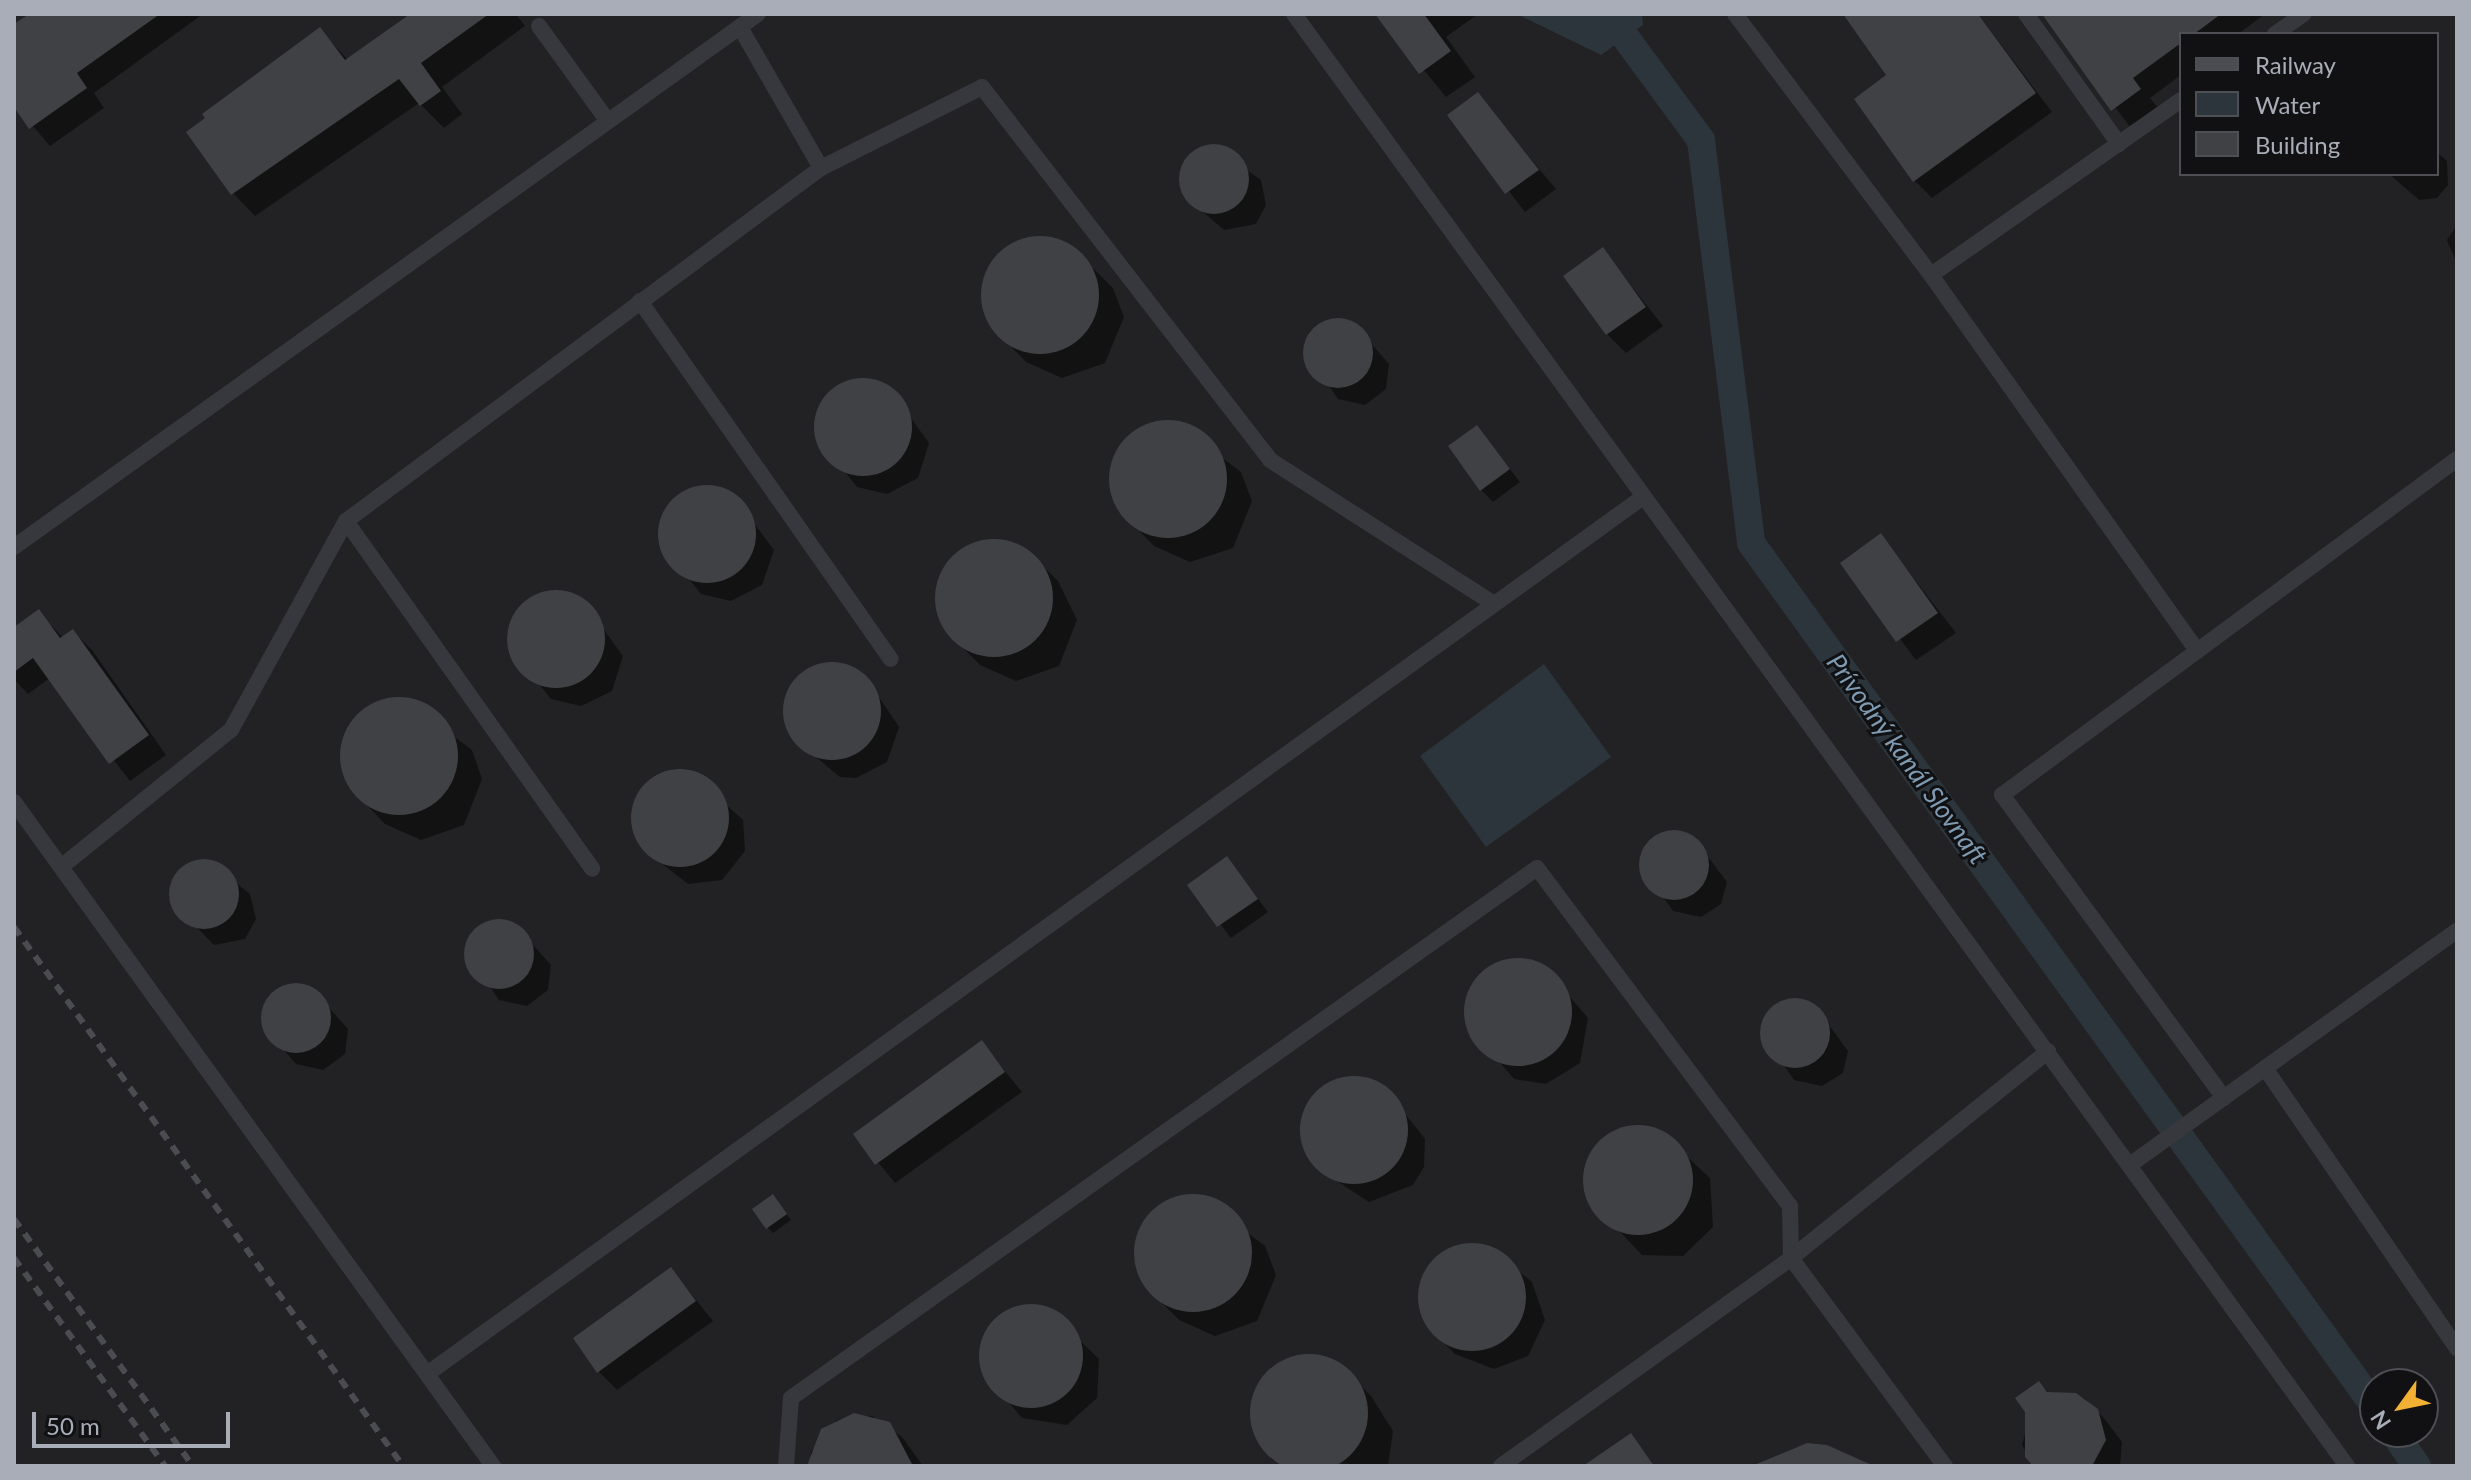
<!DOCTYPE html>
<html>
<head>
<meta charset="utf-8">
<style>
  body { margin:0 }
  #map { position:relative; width:2471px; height:1480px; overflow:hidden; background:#161618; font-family:Lato,sans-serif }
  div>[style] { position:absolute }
  .built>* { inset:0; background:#222225 }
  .water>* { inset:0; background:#2c353c }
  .shadow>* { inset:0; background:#0007 }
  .canal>* { height:28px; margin:-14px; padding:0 14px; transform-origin:14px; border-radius:14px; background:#2c353c }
  .building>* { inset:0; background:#404145 }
  .round { border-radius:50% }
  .lane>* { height:16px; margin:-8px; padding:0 8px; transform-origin:8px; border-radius:8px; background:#37383d }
  .rail>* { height:6px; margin-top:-3px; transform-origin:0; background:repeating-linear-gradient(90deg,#4a4c52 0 10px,transparent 0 18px) }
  span { translate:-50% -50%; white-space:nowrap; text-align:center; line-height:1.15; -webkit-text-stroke:6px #111113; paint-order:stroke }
  .water-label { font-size:26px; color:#7f9bb3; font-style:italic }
  .frame { position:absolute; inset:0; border:16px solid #a8adb8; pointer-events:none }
  .legend { position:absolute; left:2179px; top:32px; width:260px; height:144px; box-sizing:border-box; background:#111113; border:2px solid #4d4f55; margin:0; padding:10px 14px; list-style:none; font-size:24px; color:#a8adb8 }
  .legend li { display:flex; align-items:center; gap:16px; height:40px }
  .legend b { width:40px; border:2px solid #4d4f55 }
  .north { position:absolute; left:2359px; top:1368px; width:80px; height:80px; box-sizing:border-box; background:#111113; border:2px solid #4d4f55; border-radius:50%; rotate:237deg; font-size:22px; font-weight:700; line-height:32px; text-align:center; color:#a8adb8 }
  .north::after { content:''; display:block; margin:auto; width:28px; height:36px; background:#f2b134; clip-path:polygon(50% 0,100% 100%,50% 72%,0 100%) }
  .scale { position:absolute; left:32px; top:1412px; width:198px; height:36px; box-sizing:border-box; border:4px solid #a8adb8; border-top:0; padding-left:10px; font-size:24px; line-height:28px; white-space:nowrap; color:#a8adb8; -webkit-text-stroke:6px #111113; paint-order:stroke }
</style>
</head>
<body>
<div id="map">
  <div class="built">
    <i style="clip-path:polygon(evenodd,14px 14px,2457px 14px,2457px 1466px,14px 1466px,14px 14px,2181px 34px,2437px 34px,2437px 174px,2181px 174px,2181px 34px,14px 14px,2375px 1384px,2423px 1384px,2423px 1432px,2375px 1432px,2375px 1384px)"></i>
  </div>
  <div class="water">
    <i style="clip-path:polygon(1517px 14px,1642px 14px,1643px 25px,1601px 55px)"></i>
    <i style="clip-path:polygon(1544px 664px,1611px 757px,1486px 847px,1420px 756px)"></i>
  </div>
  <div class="shadow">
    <i style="clip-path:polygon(30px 14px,203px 14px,94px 93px,104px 108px,50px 146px,14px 104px,14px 26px)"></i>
    <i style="clip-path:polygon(413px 14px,516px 14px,525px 26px,442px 87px,462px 114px,444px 128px,419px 103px,255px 216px,233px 193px,320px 30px,348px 60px)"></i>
    <i style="clip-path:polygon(1378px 14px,1478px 14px,1446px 37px,1475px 77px,1446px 97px)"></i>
    <i style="clip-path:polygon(1846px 14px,1978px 14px,2052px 112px,1932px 198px,1914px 180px,1889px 75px)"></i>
    <i style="clip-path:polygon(2044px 14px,2265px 14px,2238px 34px,2181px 34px,2181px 75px,2150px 98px,2159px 109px,2131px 128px)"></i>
    <i style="clip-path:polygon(1477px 95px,1556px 189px,1525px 212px,1450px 115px)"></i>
    <i style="clip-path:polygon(1213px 146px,1261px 180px,1266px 205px,1256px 224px,1224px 230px,1187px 198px,1181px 178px,1191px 156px)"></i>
    <i style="clip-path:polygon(2437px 152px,2447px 161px,2448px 185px,2437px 198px,2419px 200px,2389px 174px,2437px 174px)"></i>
    <i style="clip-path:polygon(2457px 225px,2457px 264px,2447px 240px)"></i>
    <i style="clip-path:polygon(1046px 238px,1068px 244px,1113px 288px,1124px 317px,1105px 363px,1062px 378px,1026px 362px,1001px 336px,983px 299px,1001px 253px)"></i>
    <i style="clip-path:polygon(1603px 250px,1663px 326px,1626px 353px,1607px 334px)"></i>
    <i style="clip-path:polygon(1337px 320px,1355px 325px,1389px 364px,1386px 389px,1365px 405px,1338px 399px,1305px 351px,1314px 330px)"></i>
    <i style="clip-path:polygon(856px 380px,889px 388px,929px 443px,918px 478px,887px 494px,857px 487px,816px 436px,827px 396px)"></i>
    <i style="clip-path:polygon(1174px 422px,1241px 472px,1252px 501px,1233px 548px,1190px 562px,1154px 546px,1129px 520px,1111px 483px,1129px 438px)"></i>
    <i style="clip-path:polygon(1477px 427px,1520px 482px,1493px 502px,1481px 490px)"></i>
    <i style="clip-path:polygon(699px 487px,733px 495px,774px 550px,762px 585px,731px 601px,701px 594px,660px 543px,671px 503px)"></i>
    <i style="clip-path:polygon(1881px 536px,1956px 633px,1916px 660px,1843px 564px)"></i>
    <i style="clip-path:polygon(1000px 541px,1032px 555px,1058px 581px,1077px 620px,1059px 666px,1016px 681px,980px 665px,954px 639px,937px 602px,954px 556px)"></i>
    <i style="clip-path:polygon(549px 593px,583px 601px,623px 656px,612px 691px,581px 706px,551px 699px,510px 648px,521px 608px)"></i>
    <i style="clip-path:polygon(39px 612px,63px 638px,73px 632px,92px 650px,166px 755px,130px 781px,50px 678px,28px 694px,14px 679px,14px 630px)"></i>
    <i style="clip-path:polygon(825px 664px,867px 679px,899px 727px,887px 762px,856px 778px,840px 777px,795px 740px,785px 703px,796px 679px)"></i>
    <i style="clip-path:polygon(405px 700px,472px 750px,482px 779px,464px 825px,421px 840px,385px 824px,360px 798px,342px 761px,360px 715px)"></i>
    <i style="clip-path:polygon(691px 773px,743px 820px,745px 851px,722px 880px,688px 884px,642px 848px,633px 811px,657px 777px)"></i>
    <i style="clip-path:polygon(1674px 831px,1694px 838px,1727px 882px,1721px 904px,1701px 917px,1673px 911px,1641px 865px,1649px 844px)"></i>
    <i style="clip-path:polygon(1227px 858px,1268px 912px,1231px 938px,1190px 885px)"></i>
    <i style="clip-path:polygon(210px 862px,250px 894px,256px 919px,245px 939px,214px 945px,173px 903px,174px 880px,192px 863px)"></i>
    <i style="clip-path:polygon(498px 921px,516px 926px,551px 965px,548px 990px,527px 1006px,499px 1000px,467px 952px,476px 931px)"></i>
    <i style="clip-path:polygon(1511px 961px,1543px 966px,1588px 1018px,1580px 1063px,1546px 1084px,1514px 1079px,1467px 1024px,1478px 979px)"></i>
    <i style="clip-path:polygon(284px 988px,313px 990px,348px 1029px,345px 1054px,323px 1070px,296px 1064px,265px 1028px,266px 1004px)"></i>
    <i style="clip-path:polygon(1795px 1000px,1815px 1006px,1848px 1051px,1843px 1073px,1822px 1086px,1794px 1080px,1762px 1033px,1770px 1012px)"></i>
    <i style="clip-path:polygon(982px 1043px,1022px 1092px,895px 1183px,855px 1134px)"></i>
    <i style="clip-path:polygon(1345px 1078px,1384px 1087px,1425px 1139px,1424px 1167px,1413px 1185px,1369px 1202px,1317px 1168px,1302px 1128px,1315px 1094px)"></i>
    <i style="clip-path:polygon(1659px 1131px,1710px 1178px,1713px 1227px,1683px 1256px,1642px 1255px,1588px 1198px,1588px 1161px,1614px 1132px)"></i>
    <i style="clip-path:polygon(1198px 1196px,1265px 1246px,1276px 1275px,1257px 1321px,1215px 1336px,1179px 1320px,1153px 1294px,1135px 1257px,1153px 1211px)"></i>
    <i style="clip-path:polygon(778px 1203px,791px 1220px,773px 1233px,768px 1228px)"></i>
    <i style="clip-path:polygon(1487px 1246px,1532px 1282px,1545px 1320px,1528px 1356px,1494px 1369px,1455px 1354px,1436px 1335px,1420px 1295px,1442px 1253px)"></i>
    <i style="clip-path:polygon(671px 1269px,713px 1321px,617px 1390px,599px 1372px)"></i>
    <i style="clip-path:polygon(1015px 1308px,1046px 1308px,1099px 1359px,1097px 1398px,1067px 1425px,1022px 1418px,983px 1372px,986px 1335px)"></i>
    <i style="clip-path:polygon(1316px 1358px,1345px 1370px,1371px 1396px,1393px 1431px,1388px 1466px,1272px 1460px,1252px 1425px,1265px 1377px,1296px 1359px)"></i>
    <i style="clip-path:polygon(2039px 1383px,2050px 1394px,2084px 1398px,2104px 1418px,2122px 1442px,2120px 1466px,2034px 1464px,2022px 1445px)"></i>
    <i style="clip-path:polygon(872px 1416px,902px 1437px,923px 1466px,813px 1466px,811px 1452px,837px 1420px)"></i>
  </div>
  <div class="canal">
    <i style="left:1626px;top:38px;width:127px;rotate:53.7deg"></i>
    <i style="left:1701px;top:140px;width:406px;rotate:82.9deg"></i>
    <i style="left:1751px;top:543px;width:1066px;rotate:54.16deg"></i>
    <i style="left:2393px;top:1432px;width:42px;rotate:54.8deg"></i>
  </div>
  <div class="building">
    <i style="clip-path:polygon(29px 14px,160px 14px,77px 73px,87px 88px,29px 129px,14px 107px,14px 24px)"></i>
    <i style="clip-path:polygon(410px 14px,489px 14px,421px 63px,441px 91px,420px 106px,399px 79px,231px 195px,186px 132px,205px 118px,202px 114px,320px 27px,345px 60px)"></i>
    <i style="clip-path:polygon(1375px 14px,1424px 14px,1451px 51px,1419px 74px)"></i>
    <i style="clip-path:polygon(1843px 14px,1978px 14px,2036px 93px,1913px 182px,1854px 99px,1886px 75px)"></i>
    <i style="clip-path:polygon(2042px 14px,2221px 14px,2194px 34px,2181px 34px,2181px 43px,2133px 78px,2141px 89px,2111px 111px)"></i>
    <i style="clip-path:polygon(1478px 92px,1539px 170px,1505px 194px,1447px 115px)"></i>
    <i class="round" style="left:1179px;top:144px;width:70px;height:70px"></i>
    <i class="round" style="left:981px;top:236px;width:118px;height:118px"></i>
    <i style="clip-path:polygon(1603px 247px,1646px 307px,1606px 335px,1563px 276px)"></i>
    <i class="round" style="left:1303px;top:318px;width:70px;height:70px"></i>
    <i class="round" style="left:814px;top:378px;width:98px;height:98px"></i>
    <i class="round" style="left:1109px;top:420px;width:118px;height:118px"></i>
    <i style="clip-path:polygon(1477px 425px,1510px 469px,1480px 491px,1448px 446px)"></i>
    <i class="round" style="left:658px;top:485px;width:98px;height:98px"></i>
    <i style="clip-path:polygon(1881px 533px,1938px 613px,1896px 642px,1840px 563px)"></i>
    <i class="round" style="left:935px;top:539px;width:118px;height:118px"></i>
    <i class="round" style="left:507px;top:590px;width:98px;height:98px"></i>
    <i style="clip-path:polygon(39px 609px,60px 638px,73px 629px,149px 735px,109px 764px,33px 658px,14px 672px,14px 627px)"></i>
    <i class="round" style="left:783px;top:662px;width:98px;height:98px"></i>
    <i class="round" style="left:340px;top:697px;width:118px;height:118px"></i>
    <i class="round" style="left:631px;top:769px;width:98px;height:98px"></i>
    <i class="round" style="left:1639px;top:830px;width:70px;height:70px"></i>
    <i style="clip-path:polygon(1227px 856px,1258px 899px,1217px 927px,1187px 885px)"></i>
    <i class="round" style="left:169px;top:859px;width:70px;height:70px"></i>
    <i class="round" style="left:464px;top:919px;width:70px;height:70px"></i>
    <i class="round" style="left:1464px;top:958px;width:108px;height:108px"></i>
    <i class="round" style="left:261px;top:983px;width:70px;height:70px"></i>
    <i class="round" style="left:1760px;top:998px;width:70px;height:70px"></i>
    <i style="clip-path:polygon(982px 1040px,1005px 1072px,875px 1165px,853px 1134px)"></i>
    <i class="round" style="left:1300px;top:1076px;width:108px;height:108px"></i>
    <i class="round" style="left:1583px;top:1125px;width:110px;height:110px"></i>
    <i style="clip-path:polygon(773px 1194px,787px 1214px,766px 1229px,752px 1209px)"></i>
    <i class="round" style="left:1134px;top:1194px;width:118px;height:118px"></i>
    <i class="round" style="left:1418px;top:1243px;width:108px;height:108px"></i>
    <i style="clip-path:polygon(671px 1267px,696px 1301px,597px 1373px,573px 1338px)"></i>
    <i class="round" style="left:979px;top:1304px;width:104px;height:104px"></i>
    <i class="round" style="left:1250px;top:1354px;width:118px;height:118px"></i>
    <i style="clip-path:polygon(2039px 1381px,2047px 1392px,2076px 1393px,2098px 1409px,2106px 1440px,2092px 1466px,2033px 1466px,2025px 1457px,2025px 1412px,2015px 1398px)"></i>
    <i style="clip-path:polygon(854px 1413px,890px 1422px,913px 1466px,807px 1466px,821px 1429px)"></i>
    <i style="clip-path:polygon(1631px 1433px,1654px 1466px,1583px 1466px)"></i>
    <i style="clip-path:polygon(1807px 1443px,1827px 1445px,1874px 1466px,1752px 1466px)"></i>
  </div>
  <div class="lane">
    <i style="left:1294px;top:14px;width:1794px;rotate:54.05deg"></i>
    <i style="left:1735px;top:14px;width:326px;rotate:53.1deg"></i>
    <i style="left:1931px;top:275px;width:305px;rotate:-35deg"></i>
    <i style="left:2026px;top:14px;width:160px;rotate:54.4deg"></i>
    <i style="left:539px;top:26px;width:116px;rotate:54.1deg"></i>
    <i style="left:2275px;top:34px;width:35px;rotate:-35deg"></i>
    <i style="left:821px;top:168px;width:180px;rotate:-26.7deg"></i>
    <i style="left:982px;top:87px;width:471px;rotate:52.3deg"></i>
    <i style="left:1270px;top:460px;width:266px;rotate:32.7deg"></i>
    <i style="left:1931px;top:275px;width:461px;rotate:54.7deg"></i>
    <i style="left:640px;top:301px;width:437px;rotate:55deg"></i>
    <i style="left:346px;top:521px;width:426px;rotate:54.7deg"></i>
    <i style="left:14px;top:547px;width:915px;rotate:-35.62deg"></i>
    <i style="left:14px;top:802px;width:819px;rotate:54.19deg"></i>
    <i style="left:61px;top:867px;width:218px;rotate:-38.9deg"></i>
    <i style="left:231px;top:730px;width:239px;rotate:-61.2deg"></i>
    <i style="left:346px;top:521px;width:592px;rotate:-36.62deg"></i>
    <i style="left:821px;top:168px;width:163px;rotate:-119.9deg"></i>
    <i style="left:2265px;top:1068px;width:340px;rotate:55.6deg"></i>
    <i style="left:2224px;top:1098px;width:376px;rotate:-126.2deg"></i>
    <i style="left:2002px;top:795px;width:566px;rotate:-36.44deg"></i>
    <i style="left:2131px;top:1164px;width:401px;rotate:-35.6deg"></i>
    <i style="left:427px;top:1374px;width:1499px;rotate:-35.8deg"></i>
    <i style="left:786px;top:1466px;width:68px;rotate:-85.8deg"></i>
    <i style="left:791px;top:1398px;width:915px;rotate:-35.39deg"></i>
    <i style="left:1537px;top:868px;width:422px;rotate:53.2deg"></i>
    <i style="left:1790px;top:1206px;width:52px;rotate:88.9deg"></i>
    <i style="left:1791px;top:1258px;width:259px;rotate:53.5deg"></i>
    <i style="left:1501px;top:1466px;width:357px;rotate:-35.6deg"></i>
    <i style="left:1791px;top:1258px;width:330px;rotate:-38.8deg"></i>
  </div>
  <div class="rail">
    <i style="left:14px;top:927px;width:665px;rotate:54.18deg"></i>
    <i style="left:14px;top:1219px;width:305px;rotate:54.1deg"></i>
    <i style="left:14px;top:1258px;width:257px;rotate:54deg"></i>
  </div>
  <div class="water-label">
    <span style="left:1907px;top:759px;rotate:54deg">Prívodný kanál Slovnaft</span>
  </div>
  <div class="frame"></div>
  <ul class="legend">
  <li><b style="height:10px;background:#4a4c52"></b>Railway</li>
  <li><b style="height:22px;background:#2c353c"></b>Water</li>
  <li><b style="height:22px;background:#404145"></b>Building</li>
  </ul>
  <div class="north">N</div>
  <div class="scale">50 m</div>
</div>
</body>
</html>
